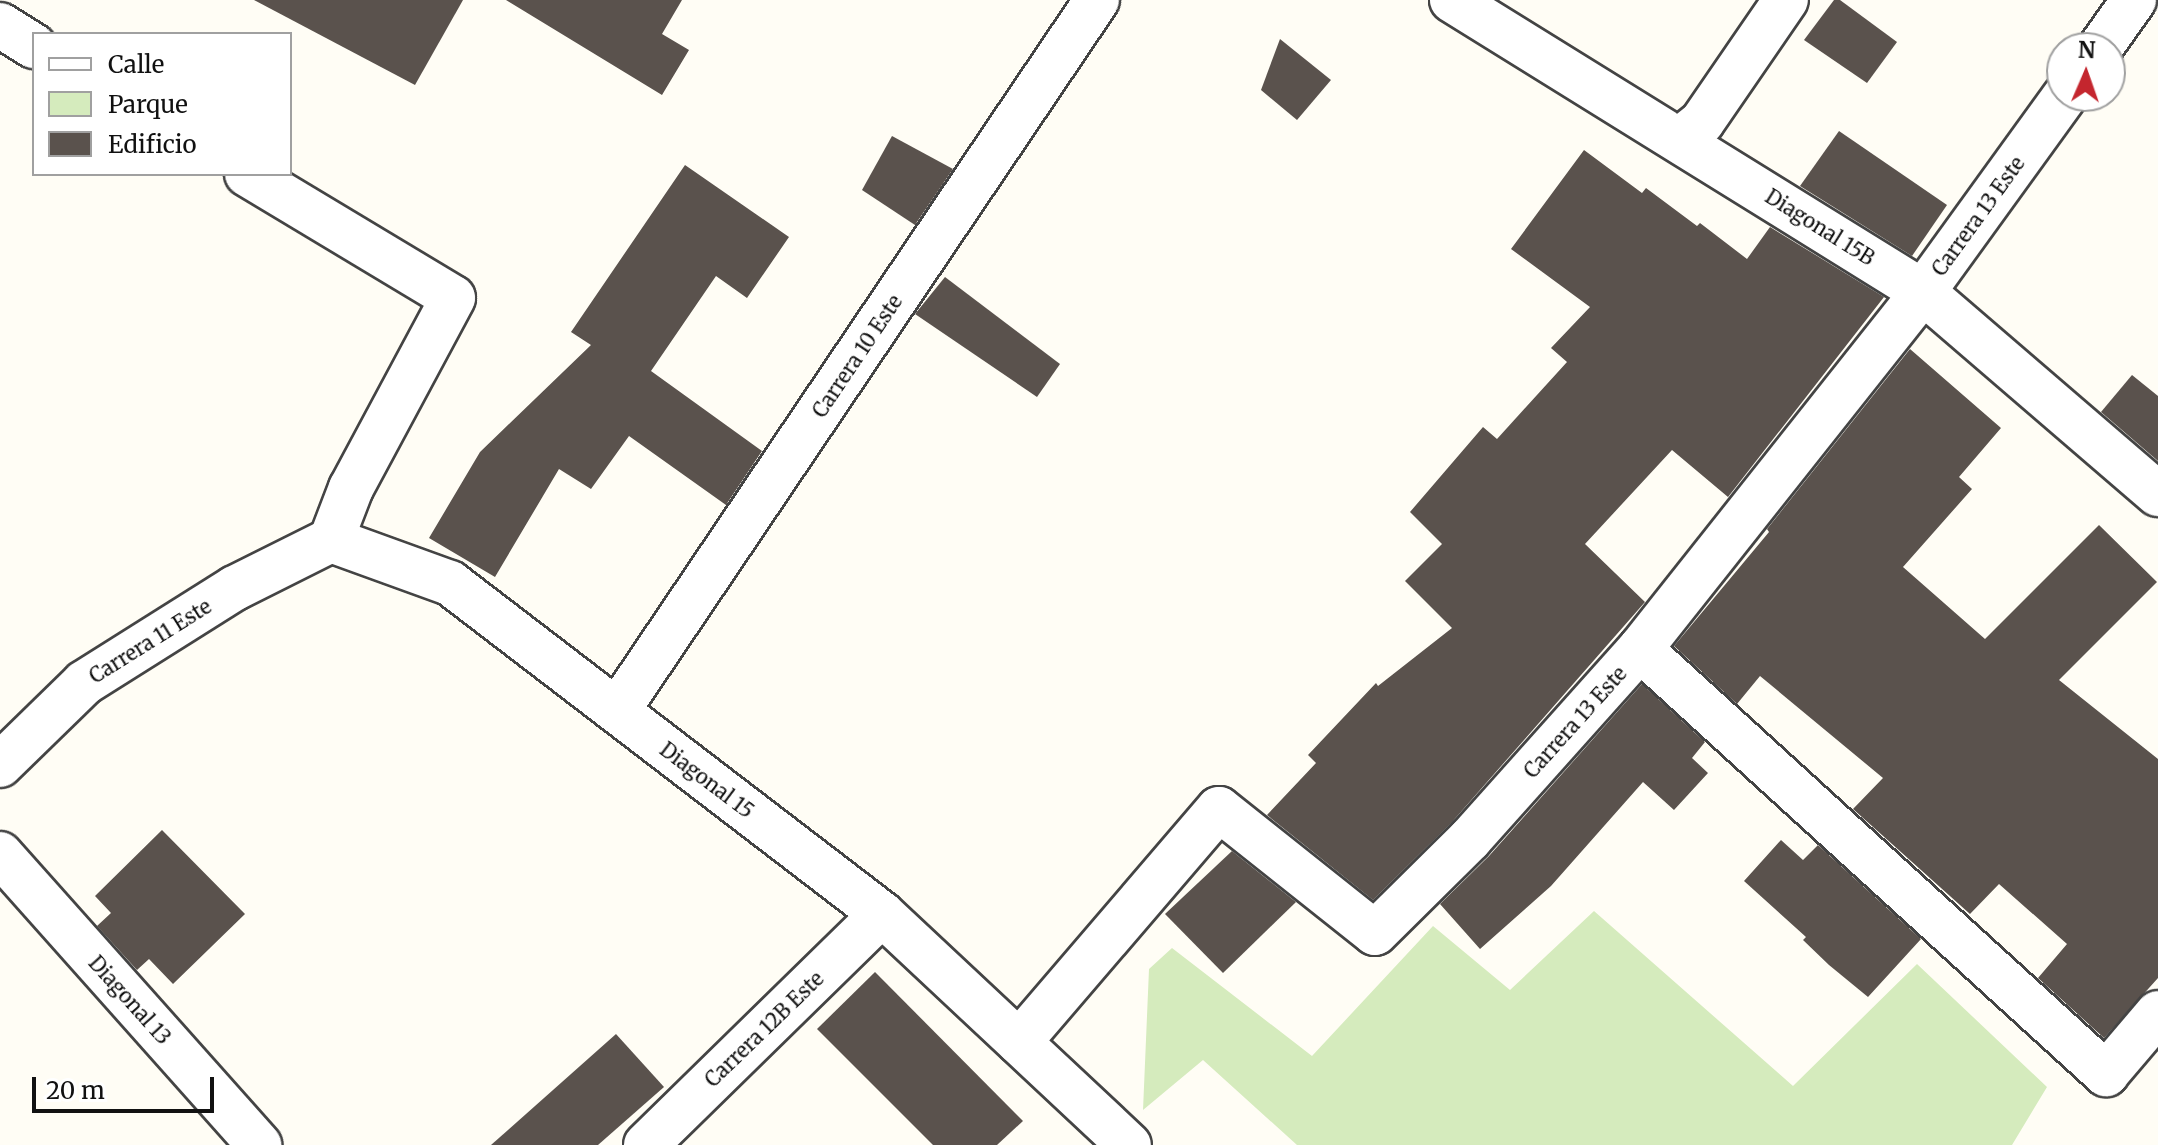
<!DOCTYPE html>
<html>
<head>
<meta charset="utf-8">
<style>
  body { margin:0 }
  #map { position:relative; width:2158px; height:1145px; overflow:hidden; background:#fffdf5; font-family:Merriweather,serif }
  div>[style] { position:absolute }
  .green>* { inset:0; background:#d5ebbd }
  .building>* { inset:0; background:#5a524d }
  .roads { filter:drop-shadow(2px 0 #444) drop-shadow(-2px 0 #444) drop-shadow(0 2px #444) drop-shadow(0 -2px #444) }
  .street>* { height:44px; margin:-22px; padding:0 22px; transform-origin:22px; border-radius:22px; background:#fff }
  span { translate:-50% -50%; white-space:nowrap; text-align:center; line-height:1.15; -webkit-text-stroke:8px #fff; paint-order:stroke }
  .street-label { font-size:20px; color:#111 }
  .legend { position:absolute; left:32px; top:32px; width:260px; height:144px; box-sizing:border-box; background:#fff; border:2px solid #a0a0a0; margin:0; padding:10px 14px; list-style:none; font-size:24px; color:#111 }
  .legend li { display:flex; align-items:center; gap:16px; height:40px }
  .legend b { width:40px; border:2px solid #a0a0a0 }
  .north { position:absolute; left:2046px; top:32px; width:80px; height:80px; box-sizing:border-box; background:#fff; border:2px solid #a0a0a0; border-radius:50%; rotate:2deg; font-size:22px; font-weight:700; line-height:32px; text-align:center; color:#111 }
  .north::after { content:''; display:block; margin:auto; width:28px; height:36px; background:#c4262e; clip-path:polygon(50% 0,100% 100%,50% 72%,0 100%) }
  .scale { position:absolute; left:32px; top:1077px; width:182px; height:36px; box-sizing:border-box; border:4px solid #111; border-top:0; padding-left:10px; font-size:24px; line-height:28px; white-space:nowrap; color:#111; -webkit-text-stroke:6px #fff; paint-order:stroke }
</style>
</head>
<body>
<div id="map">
  <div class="green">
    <i style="clip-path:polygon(1594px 911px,1793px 1086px,1917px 964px,2047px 1087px,2012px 1145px,1297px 1145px,1203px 1060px,1143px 1110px,1149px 969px,1172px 948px,1312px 1056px,1433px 926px,1510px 990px)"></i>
  </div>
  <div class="building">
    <i style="clip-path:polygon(254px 0,463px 0,415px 85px)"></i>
    <i style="clip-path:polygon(506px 0,682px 0,662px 34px,689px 50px,662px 95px)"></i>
    <i style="clip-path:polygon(1834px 0,1840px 0,1897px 42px,1867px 83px,1804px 40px)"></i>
    <i style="clip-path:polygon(1280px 39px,1331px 80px,1297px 120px,1261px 90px)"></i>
    <i style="clip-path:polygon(1839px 131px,1947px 205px,1912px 256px,1800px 186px)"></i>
    <i style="clip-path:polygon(892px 136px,953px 169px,915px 225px,862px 190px)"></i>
    <i style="clip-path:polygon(1584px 150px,1642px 193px,1646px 188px,1697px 226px,1700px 223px,1747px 259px,1770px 227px,1884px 297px,1728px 497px,1672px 450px,1585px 544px,1645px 602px,1452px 822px,1373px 900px,1267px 815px,1316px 763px,1308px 755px,1376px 683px,1378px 686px,1452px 628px,1405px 581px,1442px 544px,1410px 512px,1483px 427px,1497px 439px,1567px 362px,1551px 348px,1590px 307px,1511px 249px)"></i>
    <i style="clip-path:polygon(685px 165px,789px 237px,747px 298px,716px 276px,651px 371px,762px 451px,726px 505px,629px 436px,591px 489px,559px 469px,495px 577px,429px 538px,480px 452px,591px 345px,571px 332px)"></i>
    <i style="clip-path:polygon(945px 277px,1060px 364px,1037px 397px,915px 314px)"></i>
    <i style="clip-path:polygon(1910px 349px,2001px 428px,1959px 477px,1972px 489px,1903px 567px,1985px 639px,2099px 525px,2157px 582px,2059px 680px,2158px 759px,2158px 978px,2104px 1038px,2038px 978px,2067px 944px,1999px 884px,1970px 914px,1853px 809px,1883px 778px,1760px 676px,1737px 704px,1674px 646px,1769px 532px,1767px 529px)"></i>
    <i style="clip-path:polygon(2132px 375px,2158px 396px,2158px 461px,2101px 412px)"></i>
    <i style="clip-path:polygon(1642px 684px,1705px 742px,1692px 758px,1708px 773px,1674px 810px,1643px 782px,1551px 886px,1480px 949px,1440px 904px,1489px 856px)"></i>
    <i style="clip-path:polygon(162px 830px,245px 914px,173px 984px,149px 959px,137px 970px,97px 926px,111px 913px,95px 896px)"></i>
    <i style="clip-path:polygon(1781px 840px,1803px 860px,1818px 845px,1921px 939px,1868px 997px,1829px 965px,1803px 940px,1806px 937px,1744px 881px)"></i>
    <i style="clip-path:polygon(1232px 851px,1296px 902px,1223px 973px,1165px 914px)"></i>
    <i style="clip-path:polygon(875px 972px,1023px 1121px,997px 1145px,933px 1145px,817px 1029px)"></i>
    <i style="clip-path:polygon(616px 1034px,664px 1087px,598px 1145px,491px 1145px)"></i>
  </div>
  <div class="roads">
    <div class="street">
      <i style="left:1452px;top:0;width:554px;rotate:31.8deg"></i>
      <i style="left:1923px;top:292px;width:310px;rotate:40.7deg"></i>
      <i style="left:0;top:25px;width:40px;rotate:32deg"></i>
      <i style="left:2100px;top:48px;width:59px;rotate:-54.7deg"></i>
      <i style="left:1681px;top:139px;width:27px;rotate:-39deg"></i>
      <i style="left:1702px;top:122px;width:148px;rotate:-55.5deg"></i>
      <i style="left:247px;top:174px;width:240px;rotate:31deg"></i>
      <i style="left:453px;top:298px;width:216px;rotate:118.2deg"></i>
      <i style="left:351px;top:488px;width:56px;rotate:111deg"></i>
      <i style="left:1640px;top:649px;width:631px;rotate:42.37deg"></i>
      <i style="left:2106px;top:1074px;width:80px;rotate:-49.6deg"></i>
      <i style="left:617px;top:711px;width:858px;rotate:-55.98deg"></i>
      <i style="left:0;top:765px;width:117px;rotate:-44.3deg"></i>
      <i style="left:84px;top:683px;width:178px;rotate:-32.2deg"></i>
      <i style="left:235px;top:588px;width:107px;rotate:-26.6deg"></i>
      <i style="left:331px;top:540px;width:127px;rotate:19.9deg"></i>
      <i style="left:450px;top:583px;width:544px;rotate:37.46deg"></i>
      <i style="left:882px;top:914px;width:338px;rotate:43.1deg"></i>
      <i style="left:0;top:854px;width:390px;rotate:48.3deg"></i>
      <i style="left:1019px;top:1042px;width:307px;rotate:-49.4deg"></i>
      <i style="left:1219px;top:809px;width:199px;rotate:38.5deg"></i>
      <i style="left:1375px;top:933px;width:134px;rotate:-44.7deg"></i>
      <i style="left:1470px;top:839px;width:255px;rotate:-48.2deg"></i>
      <i style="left:1640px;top:649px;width:456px;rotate:-51.6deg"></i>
      <i style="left:1923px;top:292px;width:242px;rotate:-54.1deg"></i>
      <i style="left:646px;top:1145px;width:330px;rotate:-44.4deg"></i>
    </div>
  </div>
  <div class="street-label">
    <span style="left:1978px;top:216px;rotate:-54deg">Carrera 13 Este</span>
    <span style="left:1820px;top:227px;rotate:32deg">Diagonal 15B</span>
    <span style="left:857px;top:356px;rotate:-56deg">Carrera 10 Este</span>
    <span style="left:150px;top:641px;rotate:-32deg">Carrera 11 Este</span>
    <span style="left:1575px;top:722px;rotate:-48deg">Carrera 13 Este</span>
    <span style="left:707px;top:780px;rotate:37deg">Diagonal 15</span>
    <span style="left:130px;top:1000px;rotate:48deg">Diagonal 13</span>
    <span style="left:764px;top:1029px;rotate:-44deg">Carrera 12B Este</span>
  </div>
  <ul class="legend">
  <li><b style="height:10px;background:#fff"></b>Calle</li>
  <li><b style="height:22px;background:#d5ebbd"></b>Parque</li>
  <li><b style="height:22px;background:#5a524d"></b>Edificio</li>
  </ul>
  <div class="north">N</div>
  <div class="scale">20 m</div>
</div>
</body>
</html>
